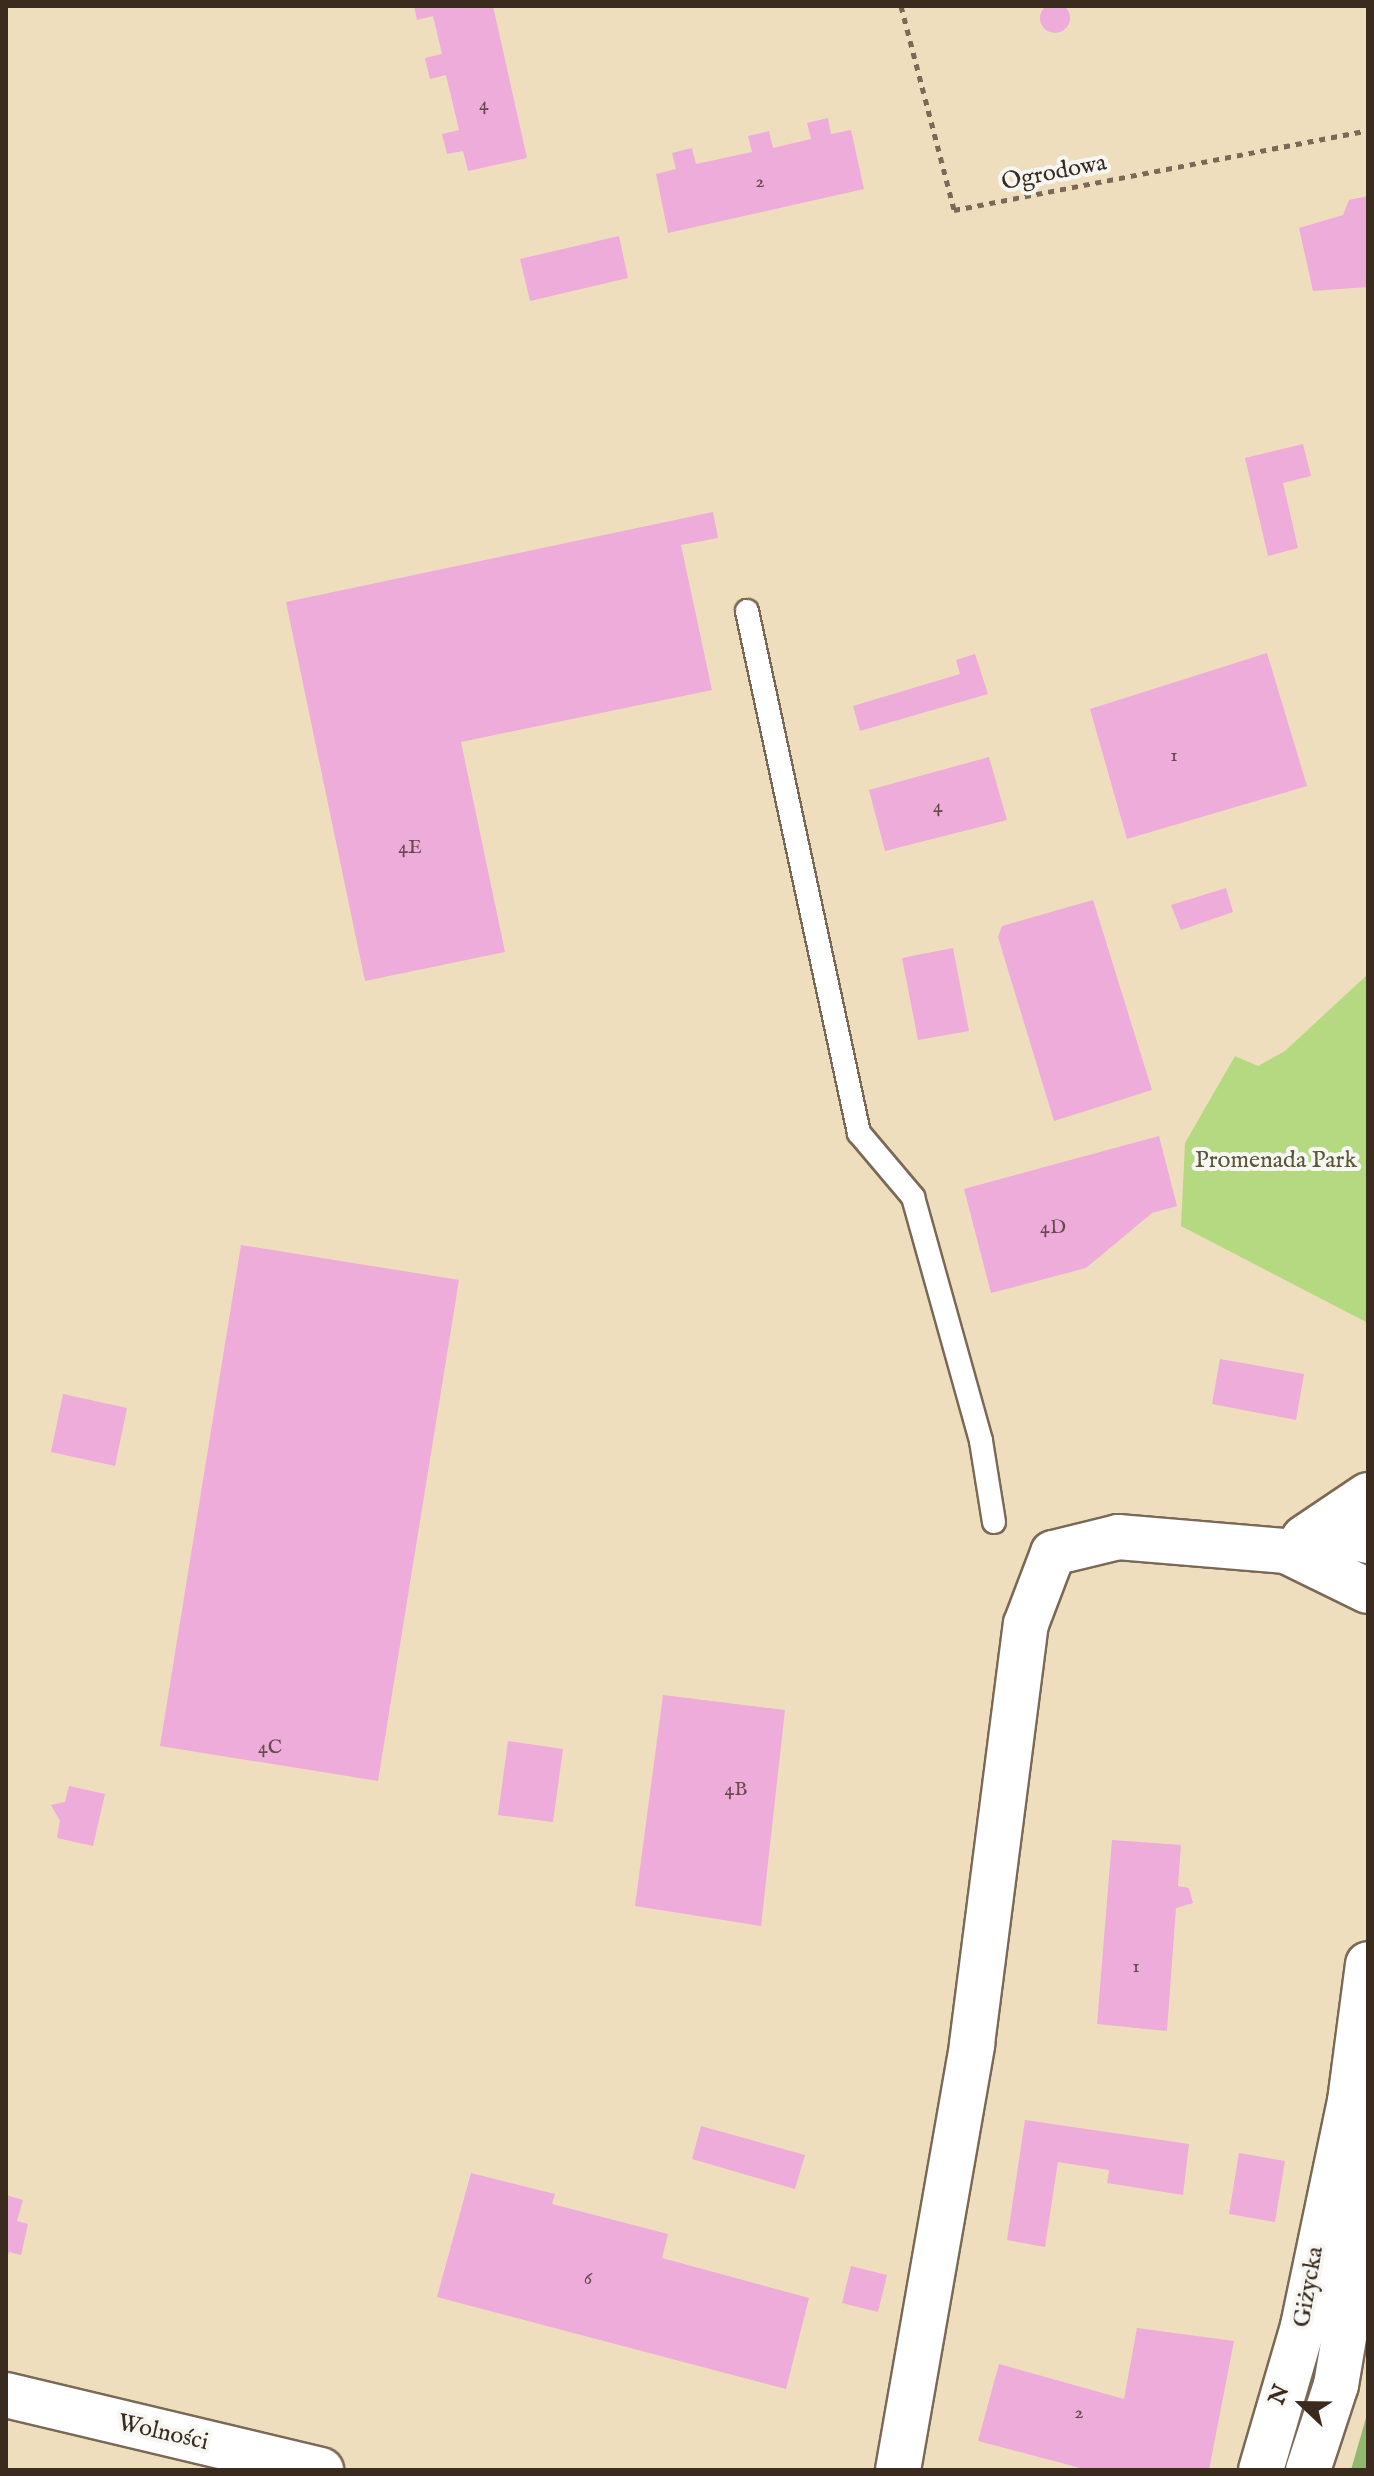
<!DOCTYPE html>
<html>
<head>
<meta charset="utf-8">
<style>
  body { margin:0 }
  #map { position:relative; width:1374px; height:2476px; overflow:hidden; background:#efdebd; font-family:"IM FELL English",serif }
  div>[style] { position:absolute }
  .green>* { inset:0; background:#b5d981 }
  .forest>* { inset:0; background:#90b96f }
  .building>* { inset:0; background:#edacda }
  .round { border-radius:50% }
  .path>* { height:5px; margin-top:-2.5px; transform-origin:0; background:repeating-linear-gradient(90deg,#7a6956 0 6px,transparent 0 12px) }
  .roads { filter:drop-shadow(2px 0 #7a6956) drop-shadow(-2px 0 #7a6956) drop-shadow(0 2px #7a6956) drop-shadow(0 -2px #7a6956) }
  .service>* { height:22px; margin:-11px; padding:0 11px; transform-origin:11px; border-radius:11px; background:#fff }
  .minor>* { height:44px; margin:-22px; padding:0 22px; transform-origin:22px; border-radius:22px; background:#fff }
  .tertiary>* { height:44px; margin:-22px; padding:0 22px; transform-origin:22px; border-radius:22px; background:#fff }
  span { translate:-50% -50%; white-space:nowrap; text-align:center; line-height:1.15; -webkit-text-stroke:8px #f6f6f2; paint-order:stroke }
  .number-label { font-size:20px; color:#684a4d }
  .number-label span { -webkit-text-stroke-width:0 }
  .street-label { font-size:24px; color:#3b2a1e }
  .park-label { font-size:24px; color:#5a5637 }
  .frame { position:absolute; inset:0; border:8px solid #3b2a1e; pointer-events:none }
  .north { position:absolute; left:1262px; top:2364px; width:80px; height:80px; -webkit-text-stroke:6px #f6f6f2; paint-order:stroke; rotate:292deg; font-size:22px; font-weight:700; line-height:32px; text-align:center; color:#3b2a1e }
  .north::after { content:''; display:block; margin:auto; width:28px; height:36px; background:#3b2a1e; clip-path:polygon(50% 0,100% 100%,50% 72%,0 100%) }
</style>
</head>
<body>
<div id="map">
  <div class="green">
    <i style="clip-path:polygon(1368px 974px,1368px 1323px,1181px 1226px,1185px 1143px,1235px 1056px,1258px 1066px,1285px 1051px)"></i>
  </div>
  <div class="forest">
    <i style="clip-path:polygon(1368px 2411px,1368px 2470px,1351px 2470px)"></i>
  </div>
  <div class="building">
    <i class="round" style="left:1040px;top:3px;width:30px;height:30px"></i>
    <i style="clip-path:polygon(414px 6px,493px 6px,527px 158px,468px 171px,463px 151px,447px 154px,442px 134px,459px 130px,446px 75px,430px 79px,425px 58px,442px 54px,433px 16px,417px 20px)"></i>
    <i style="clip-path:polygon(828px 118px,831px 134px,851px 130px,864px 189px,668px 233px,656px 174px,676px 169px,672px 153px,692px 148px,696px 164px,752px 152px,748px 136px,769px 131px,773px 148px,811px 139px,807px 123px)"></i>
    <i style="clip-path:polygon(1368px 196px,1368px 287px,1313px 291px,1299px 228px,1343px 215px,1349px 200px)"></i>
    <i style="clip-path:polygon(619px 236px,628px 278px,530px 301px,520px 259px)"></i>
    <i style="clip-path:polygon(1303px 444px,1311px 476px,1283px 483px,1298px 548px,1268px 556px,1245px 458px)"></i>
    <i style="clip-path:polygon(713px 512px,718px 538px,681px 545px,712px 690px,461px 742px,505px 952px,365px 981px,286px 602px)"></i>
    <i style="clip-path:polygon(1267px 653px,1307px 786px,1127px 839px,1090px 709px)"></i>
    <i style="clip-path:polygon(975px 654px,988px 694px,860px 731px,853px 706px,960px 674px,956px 660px)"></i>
    <i style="clip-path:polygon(989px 757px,1007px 820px,885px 851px,869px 790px)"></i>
    <i style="clip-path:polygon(1226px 888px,1233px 912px,1181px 930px,1171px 905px)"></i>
    <i style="clip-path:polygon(1093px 900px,1152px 1090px,1054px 1121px,998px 937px,1002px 926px)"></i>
    <i style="clip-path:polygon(953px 948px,969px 1031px,918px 1040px,902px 958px)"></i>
    <i style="clip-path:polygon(1159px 1136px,1177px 1206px,1152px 1213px,1086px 1268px,991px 1293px,964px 1189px)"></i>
    <i style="clip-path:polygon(241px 1245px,459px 1280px,378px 1781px,160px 1746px)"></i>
    <i style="clip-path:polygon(1220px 1359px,1304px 1374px,1296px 1420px,1212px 1404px)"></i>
    <i style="clip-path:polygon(63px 1394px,127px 1408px,115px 1466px,51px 1452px)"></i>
    <i style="clip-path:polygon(663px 1695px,785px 1710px,761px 1926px,635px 1906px)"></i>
    <i style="clip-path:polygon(508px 1741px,563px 1749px,553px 1822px,498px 1815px)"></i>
    <i style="clip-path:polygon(69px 1786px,105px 1794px,93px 1846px,57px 1838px,60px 1821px,51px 1805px,65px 1802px)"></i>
    <i style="clip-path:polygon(1112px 1840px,1181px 1845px,1178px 1886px,1189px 1888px,1193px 1903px,1176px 1908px,1167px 2031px,1097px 2024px)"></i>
    <i style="clip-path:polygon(1025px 2120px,1189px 2144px,1183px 2195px,1107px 2183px,1109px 2170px,1058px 2162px,1045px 2247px,1007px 2240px)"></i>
    <i style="clip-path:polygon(701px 2126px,805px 2155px,795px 2189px,692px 2159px)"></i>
    <i style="clip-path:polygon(1239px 2153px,1285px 2161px,1275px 2222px,1229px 2214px)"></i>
    <i style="clip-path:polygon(471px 2173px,555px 2194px,552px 2204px,668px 2234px,662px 2258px,809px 2298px,786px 2389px,437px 2297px)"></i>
    <i style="clip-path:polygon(6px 2195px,23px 2200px,17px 2221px,28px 2224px,21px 2255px,9px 2252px,7px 2259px)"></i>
    <i style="clip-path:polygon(851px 2266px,887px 2275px,878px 2312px,842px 2303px)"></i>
    <i style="clip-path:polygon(1137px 2328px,1234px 2341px,1209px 2470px,1088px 2470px,978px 2441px,999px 2364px,1124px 2399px)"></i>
  </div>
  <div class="path">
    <i style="left:901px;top:6px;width:211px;rotate:75.4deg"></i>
    <i style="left:954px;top:210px;width:422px;rotate:-10.9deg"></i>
  </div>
  <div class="roads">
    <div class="service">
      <i style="left:747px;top:611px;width:534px;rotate:77.89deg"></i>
      <i style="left:859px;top:1133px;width:84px;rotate:49.8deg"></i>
      <i style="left:913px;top:1197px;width:253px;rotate:74.4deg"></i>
      <i style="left:981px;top:1441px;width:82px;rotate:80.9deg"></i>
    </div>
    <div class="minor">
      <i style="left:1304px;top:1538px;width:77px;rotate:-33.9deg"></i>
      <i style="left:1286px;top:1551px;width:91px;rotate:26deg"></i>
      <i style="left:898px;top:2470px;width:432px;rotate:-80.1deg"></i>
      <i style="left:972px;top:2044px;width:423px;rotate:-82.7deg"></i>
      <i style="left:1026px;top:1624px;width:76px;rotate:-69.2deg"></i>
      <i style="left:1053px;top:1553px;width:67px;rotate:-13.8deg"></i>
      <i style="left:1118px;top:1537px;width:169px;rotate:4.8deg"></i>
      <i style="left:1286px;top:1551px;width:62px;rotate:-14deg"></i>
      <i style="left:1346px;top:1536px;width:23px;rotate:13deg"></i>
    </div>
    <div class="tertiary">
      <i style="left:6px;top:2395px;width:324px;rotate:13.4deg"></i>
      <i style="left:1261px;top:2470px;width:150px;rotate:-73.7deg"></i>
      <i style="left:1303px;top:2326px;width:230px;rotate:-78.2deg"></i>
      <i style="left:1350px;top:2101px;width:138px;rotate:-82.5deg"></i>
      <i style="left:1308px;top:2470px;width:89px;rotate:-71.8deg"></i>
      <i style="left:1336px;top:2385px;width:78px;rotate:-80.4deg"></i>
      <i style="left:1349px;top:2308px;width:101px;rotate:-84.3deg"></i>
      <i style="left:1359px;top:2207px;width:68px;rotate:-95deg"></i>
    </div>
  </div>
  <div class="number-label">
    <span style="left:484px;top:104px">4</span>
    <span style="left:760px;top:181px">2</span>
    <span style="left:1174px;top:755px">1</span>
    <span style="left:938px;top:806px">4</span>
    <span style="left:410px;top:847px">4E</span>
    <span style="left:1053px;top:1227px">4D</span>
    <span style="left:270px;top:1747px">4C</span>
    <span style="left:736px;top:1789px">4B</span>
    <span style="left:1136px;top:1966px">1</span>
    <span style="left:588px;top:2278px">6</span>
    <span style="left:1079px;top:2412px">2</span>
  </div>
  <div class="street-label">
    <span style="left:1054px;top:173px;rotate:-11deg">Ogrodowa</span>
    <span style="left:1309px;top:2287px;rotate:-80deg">Giżycka</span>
    <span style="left:163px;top:2433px;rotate:13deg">Wolności</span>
  </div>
  <div class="park-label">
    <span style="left:1276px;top:1161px">Promenada Park</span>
  </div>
  <div class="frame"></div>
  <div class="north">N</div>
</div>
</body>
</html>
